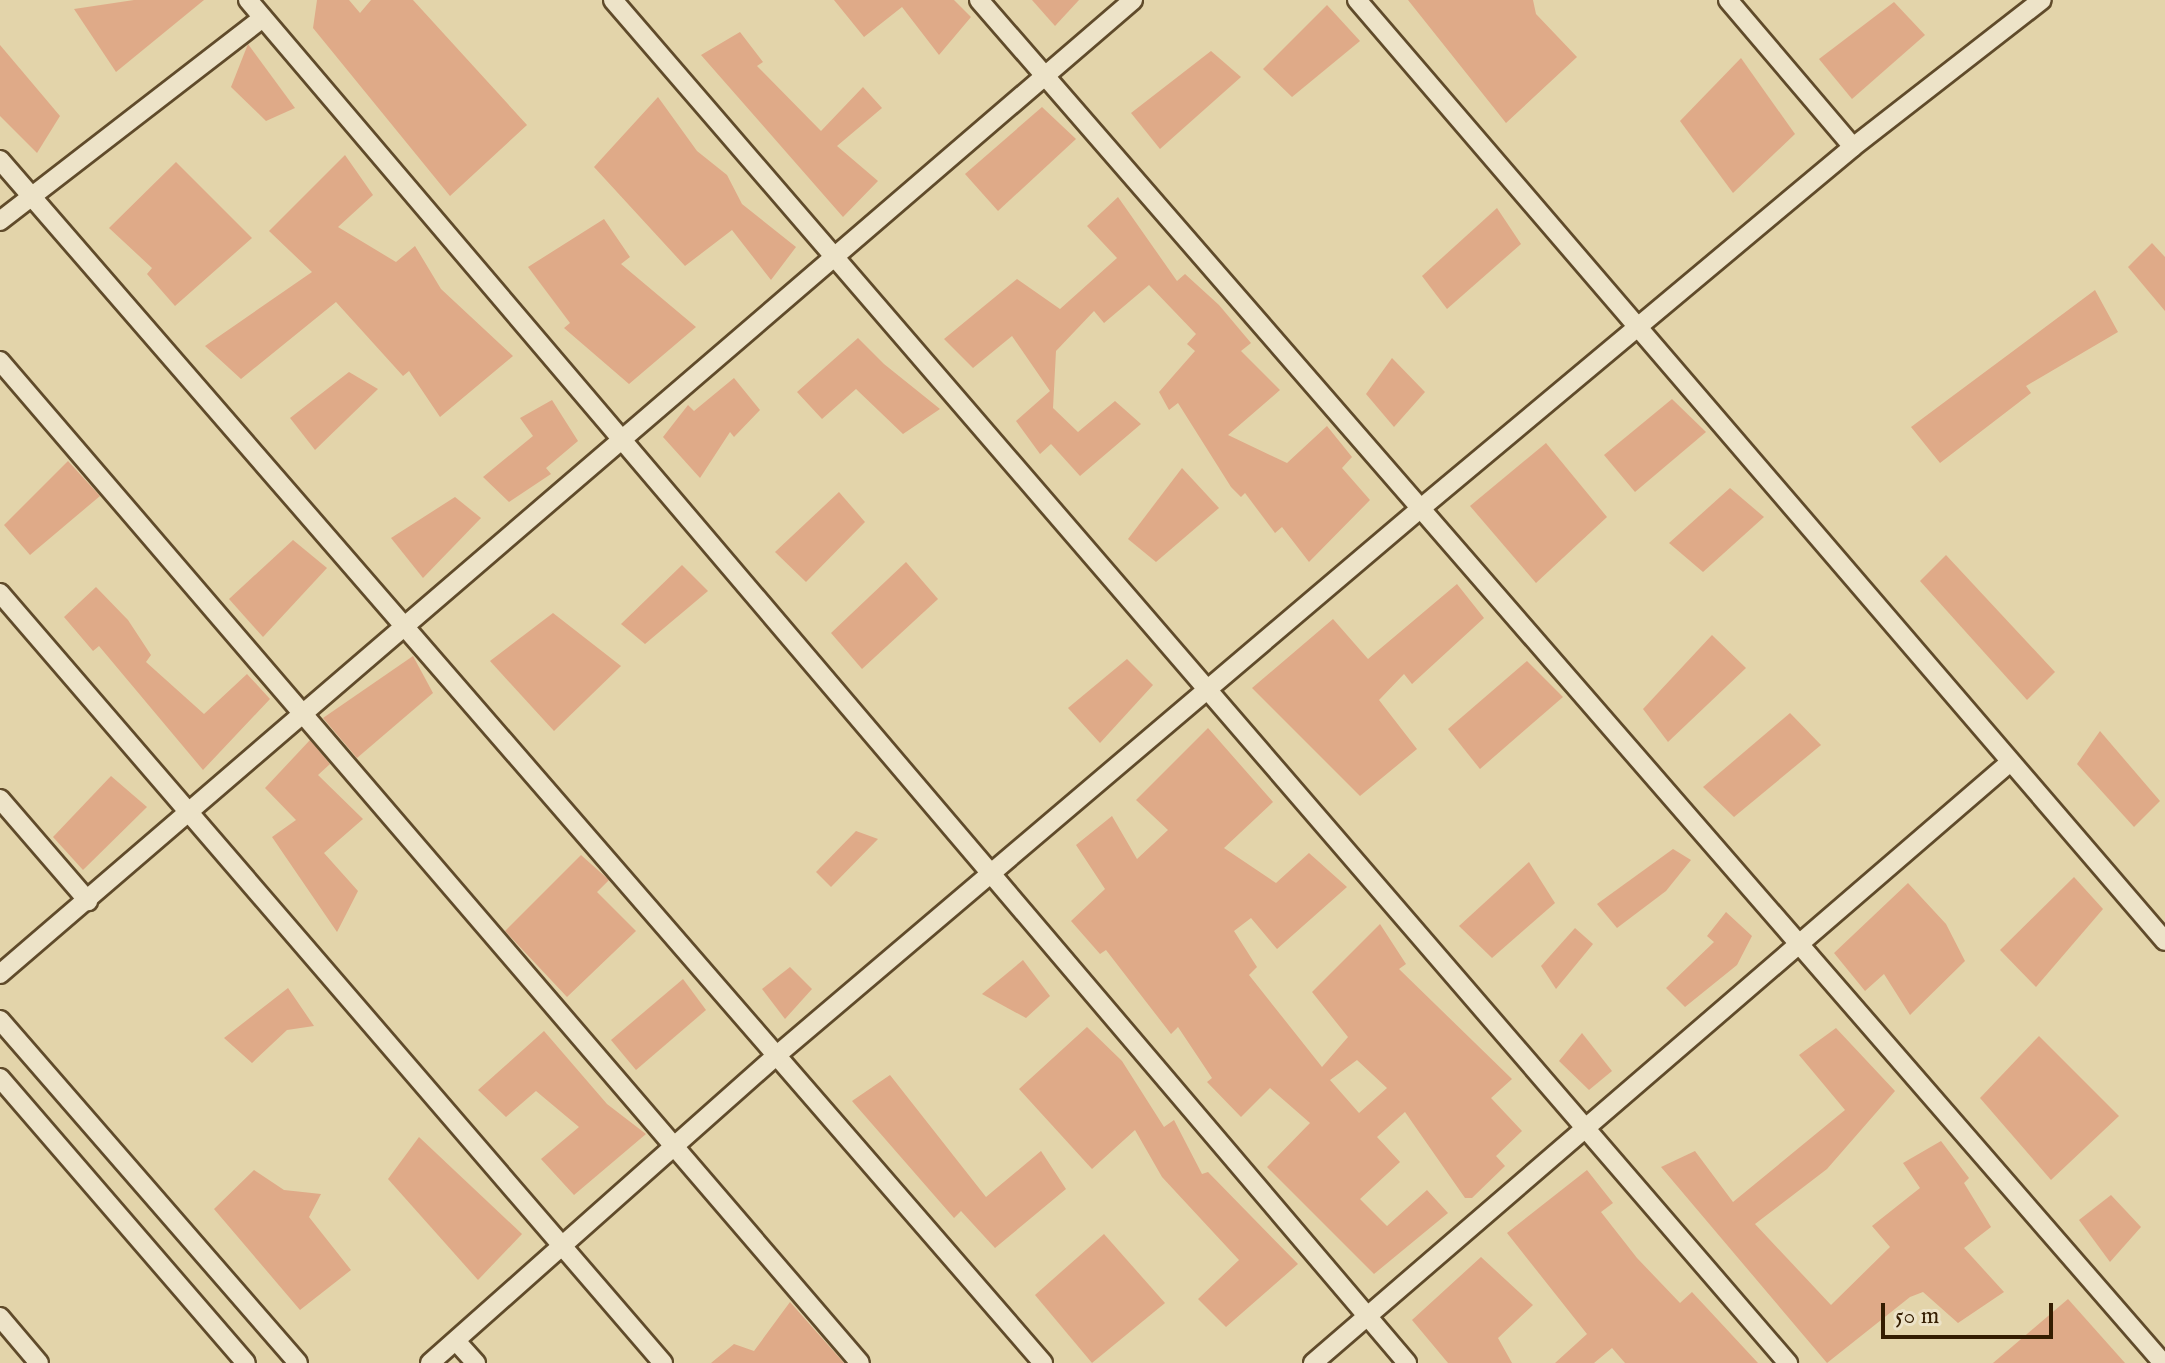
<!DOCTYPE html>
<html>
<head>
<meta charset="utf-8">
<style>
  body { margin:0 }
  #map { position:relative; width:2165px; height:1363px; overflow:hidden; background:#e3d4aa; font-family:"IM FELL English",serif }
  div>[style] { position:absolute }
  .building>* { inset:0; background:#dfaa88 }
  .roads { filter:drop-shadow(2px 0 #604b2b) drop-shadow(-2px 0 #604b2b) drop-shadow(0 2px #604b2b) drop-shadow(0 -2px #604b2b) }
  .street>* { height:18px; margin:-9px; padding:0 9px; transform-origin:9px; border-radius:9px; background:#ede3c8 }
  span { translate:-50% -50%; white-space:nowrap; text-align:center; line-height:1.15; -webkit-text-stroke:6px #ede3c8; paint-order:stroke }
  .scale { position:absolute; left:1881px; top:1303px; width:172px; height:36px; box-sizing:border-box; border:4px solid #341d01; border-top:0; padding-left:10px; font-size:24px; line-height:28px; white-space:nowrap; color:#341d01; -webkit-text-stroke:6px #ede3c8; paint-order:stroke }
</style>
</head>
<body>
<div id="map">
  <div class="building">
    <i style="clip-path:polygon(134px 0,204px 0,116px 72px,74px 9px)"></i>
    <i style="clip-path:polygon(317px 0,349px 0,360px 13px,371px 0,413px 0,527px 125px,450px 196px,313px 28px)"></i>
    <i style="clip-path:polygon(834px 0,954px 0,971px 17px,939px 55px,902px 7px,864px 37px)"></i>
    <i style="clip-path:polygon(1032px 0,1079px 0,1055px 26px)"></i>
    <i style="clip-path:polygon(1408px 0,1533px 0,1536px 14px,1577px 57px,1506px 123px)"></i>
    <i style="clip-path:polygon(1894px 2px,1925px 35px,1852px 99px,1819px 59px)"></i>
    <i style="clip-path:polygon(1327px 5px,1360px 41px,1292px 97px,1263px 69px)"></i>
    <i style="clip-path:polygon(740px 32px,763px 62px,757px 66px,821px 131px,863px 87px,882px 108px,837px 146px,878px 181px,843px 217px,701px 55px)"></i>
    <i style="clip-path:polygon(248px 44px,295px 108px,266px 121px,231px 87px)"></i>
    <i style="clip-path:polygon(0 45px,60px 116px,37px 153px,0 116px)"></i>
    <i style="clip-path:polygon(1211px 51px,1241px 77px,1160px 149px,1131px 113px)"></i>
    <i style="clip-path:polygon(1741px 58px,1795px 134px,1733px 193px,1680px 121px)"></i>
    <i style="clip-path:polygon(658px 97px,697px 151px,727px 175px,742px 204px,796px 247px,771px 280px,732px 230px,685px 266px,594px 167px)"></i>
    <i style="clip-path:polygon(1042px 107px,1076px 139px,998px 211px,965px 174px)"></i>
    <i style="clip-path:polygon(345px 155px,373px 195px,338px 227px,396px 262px,415px 246px,441px 289px,513px 356px,440px 417px,409px 371px,403px 376px,336px 302px,241px 379px,205px 346px,312px 272px,269px 231px)"></i>
    <i style="clip-path:polygon(176px 162px,252px 238px,175px 306px,147px 274px,152px 268px,109px 228px)"></i>
    <i style="clip-path:polygon(1118px 197px,1177px 281px,1185px 274px,1219px 305px,1251px 343px,1241px 351px,1280px 390px,1228px 435px,1287px 463px,1327px 426px,1352px 457px,1342px 468px,1370px 500px,1309px 562px,1282px 527px,1275px 533px,1245px 493px,1241px 497px,1231px 487px,1178px 403px,1169px 410px,1159px 392px,1195px 351px,1187px 344px,1196px 334px,1149px 285px,1104px 323px,1094px 311px,1056px 351px,1053px 408px,1078px 432px,1115px 401px,1141px 424px,1080px 476px,1051px 444px,1040px 454px,1016px 421px,1050px 391px,1012px 336px,973px 368px,944px 339px,1017px 279px,1060px 309px,1117px 258px,1087px 226px)"></i>
    <i style="clip-path:polygon(1497px 208px,1521px 244px,1447px 309px,1422px 276px)"></i>
    <i style="clip-path:polygon(604px 219px,630px 257px,621px 264px,696px 327px,629px 384px,564px 328px,570px 323px,528px 267px)"></i>
    <i style="clip-path:polygon(2152px 243px,2165px 257px,2165px 311px,2128px 267px)"></i>
    <i style="clip-path:polygon(2095px 290px,2118px 332px,2026px 386px,2031px 393px,1940px 463px,1911px 427px)"></i>
    <i style="clip-path:polygon(858px 338px,884px 364px,940px 409px,903px 434px,856px 389px,822px 419px,797px 392px)"></i>
    <i style="clip-path:polygon(1392px 358px,1425px 392px,1394px 427px,1366px 394px)"></i>
    <i style="clip-path:polygon(349px 372px,378px 389px,315px 450px,290px 418px)"></i>
    <i style="clip-path:polygon(734px 378px,760px 410px,734px 437px,730px 432px,700px 478px,663px 437px,688px 405px,694px 411px)"></i>
    <i style="clip-path:polygon(1672px 399px,1706px 432px,1635px 492px,1604px 455px)"></i>
    <i style="clip-path:polygon(552px 400px,578px 441px,546px 468px,551px 474px,509px 502px,483px 477px,533px 436px,520px 418px)"></i>
    <i style="clip-path:polygon(1546px 443px,1607px 517px,1536px 583px,1470px 506px)"></i>
    <i style="clip-path:polygon(68px 461px,100px 496px,30px 555px,4px 525px)"></i>
    <i style="clip-path:polygon(1182px 468px,1219px 508px,1156px 562px,1128px 539px)"></i>
    <i style="clip-path:polygon(1730px 488px,1764px 517px,1703px 572px,1669px 543px)"></i>
    <i style="clip-path:polygon(839px 492px,865px 522px,806px 582px,775px 552px)"></i>
    <i style="clip-path:polygon(455px 497px,481px 518px,423px 578px,391px 538px)"></i>
    <i style="clip-path:polygon(293px 540px,327px 568px,263px 637px,229px 599px)"></i>
    <i style="clip-path:polygon(1946px 555px,2055px 672px,2027px 700px,1920px 581px)"></i>
    <i style="clip-path:polygon(906px 562px,938px 599px,862px 669px,831px 633px)"></i>
    <i style="clip-path:polygon(682px 565px,708px 591px,645px 644px,621px 624px)"></i>
    <i style="clip-path:polygon(1457px 584px,1484px 618px,1412px 684px,1404px 674px,1379px 700px,1417px 749px,1360px 796px,1252px 688px,1333px 619px,1368px 659px)"></i>
    <i style="clip-path:polygon(96px 587px,128px 620px,151px 655px,146px 662px,204px 714px,247px 674px,270px 699px,203px 770px,99px 646px,93px 651px,64px 617px)"></i>
    <i style="clip-path:polygon(553px 613px,621px 666px,554px 731px,490px 661px)"></i>
    <i style="clip-path:polygon(1712px 635px,1746px 668px,1668px 742px,1643px 709px)"></i>
    <i style="clip-path:polygon(413px 656px,433px 693px,357px 758px,323px 718px)"></i>
    <i style="clip-path:polygon(1127px 659px,1153px 685px,1100px 743px,1068px 708px)"></i>
    <i style="clip-path:polygon(1527px 661px,1563px 697px,1480px 769px,1448px 729px)"></i>
    <i style="clip-path:polygon(1790px 713px,1821px 745px,1734px 817px,1703px 787px)"></i>
    <i style="clip-path:polygon(evenodd,1208px 728px,1273px 802px,1224px 848px,1276px 883px,1309px 853px,1347px 887px,1277px 949px,1251px 918px,1234px 931px,1257px 967px,1249px 975px,1322px 1067px,1348px 1037px,1312px 992px,1380px 924px,1406px 964px,1399px 969px,1512px 1079px,1491px 1098px,1522px 1131px,1496px 1156px,1505px 1166px,1472px 1198px,1465px 1198px,1405px 1112px,1377px 1137px,1400px 1162px,1360px 1199px,1387px 1226px,1427px 1190px,1448px 1213px,1374px 1274px,1267px 1167px,1310px 1123px,1270px 1088px,1241px 1117px,1207px 1082px,1212px 1078px,1178px 1027px,1171px 1034px,1106px 950px,1100px 954px,1071px 921px,1105px 889px,1076px 845px,1112px 816px,1137px 859px,1168px 830px,1136px 800px,1208px 728px,1357px 1060px,1387px 1088px,1359px 1113px,1330px 1080px,1357px 1060px)"></i>
    <i style="clip-path:polygon(2100px 731px,2160px 801px,2134px 827px,2077px 764px)"></i>
    <i style="clip-path:polygon(310px 740px,330px 764px,318px 775px,363px 819px,324px 853px,358px 891px,337px 932px,272px 837px,296px 820px,265px 788px)"></i>
    <i style="clip-path:polygon(111px 776px,147px 807px,83px 870px,53px 837px)"></i>
    <i style="clip-path:polygon(856px 831px,878px 839px,831px 887px,816px 872px)"></i>
    <i style="clip-path:polygon(1673px 849px,1691px 860px,1666px 891px,1617px 928px,1597px 904px)"></i>
    <i style="clip-path:polygon(581px 855px,609px 880px,597px 892px,636px 931px,567px 997px,505px 931px)"></i>
    <i style="clip-path:polygon(1529px 862px,1555px 903px,1492px 958px,1459px 926px)"></i>
    <i style="clip-path:polygon(2074px 877px,2103px 909px,2036px 987px,2000px 950px)"></i>
    <i style="clip-path:polygon(1908px 883px,1946px 924px,1965px 961px,1910px 1015px,1884px 974px,1865px 991px,1834px 953px)"></i>
    <i style="clip-path:polygon(1726px 912px,1752px 936px,1737px 965px,1685px 1007px,1666px 988px,1714px 942px,1707px 936px)"></i>
    <i style="clip-path:polygon(1575px 928px,1593px 944px,1556px 989px,1541px 966px)"></i>
    <i style="clip-path:polygon(1023px 960px,1050px 996px,1026px 1018px,982px 994px)"></i>
    <i style="clip-path:polygon(790px 967px,812px 989px,785px 1019px,762px 989px)"></i>
    <i style="clip-path:polygon(683px 979px,706px 1010px,636px 1070px,611px 1040px)"></i>
    <i style="clip-path:polygon(288px 988px,314px 1026px,287px 1030px,252px 1063px,224px 1038px)"></i>
    <i style="clip-path:polygon(1087px 1027px,1122px 1061px,1164px 1127px,1174px 1120px,1202px 1174px,1208px 1172px,1298px 1264px,1226px 1327px,1198px 1299px,1239px 1260px,1162px 1177px,1135px 1130px,1092px 1169px,1019px 1089px)"></i>
    <i style="clip-path:polygon(1836px 1028px,1895px 1091px,1827px 1169px,1755px 1224px,1831px 1305px,1890px 1247px,1872px 1226px,1920px 1188px,1903px 1163px,1941px 1141px,1969px 1178px,1964px 1183px,1991px 1227px,1964px 1248px,2004px 1292px,1958px 1323px,1923px 1292px,1910px 1297px,1827px 1363px,1661px 1167px,1695px 1151px,1733px 1202px,1845px 1110px,1799px 1055px)"></i>
    <i style="clip-path:polygon(544px 1031px,607px 1104px,646px 1134px,574px 1195px,541px 1159px,579px 1127px,536px 1091px,506px 1117px,478px 1090px)"></i>
    <i style="clip-path:polygon(1582px 1033px,1612px 1071px,1589px 1090px,1559px 1061px)"></i>
    <i style="clip-path:polygon(2039px 1036px,2119px 1116px,2051px 1180px,1980px 1098px)"></i>
    <i style="clip-path:polygon(890px 1075px,986px 1197px,1041px 1151px,1066px 1189px,995px 1248px,961px 1211px,954px 1218px,852px 1101px)"></i>
    <i style="clip-path:polygon(419px 1137px,522px 1234px,478px 1280px,388px 1179px)"></i>
    <i style="clip-path:polygon(254px 1170px,284px 1190px,321px 1194px,309px 1217px,351px 1270px,300px 1310px,214px 1209px)"></i>
    <i style="clip-path:polygon(1587px 1170px,1613px 1203px,1601px 1212px,1637px 1258px,1680px 1303px,1692px 1292px,1758px 1363px,1625px 1363px,1612px 1348px,1594px 1363px,1555px 1363px,1587px 1334px,1507px 1233px)"></i>
    <i style="clip-path:polygon(2111px 1195px,2141px 1227px,2110px 1262px,2079px 1220px)"></i>
    <i style="clip-path:polygon(1104px 1234px,1165px 1303px,1092px 1363px,1035px 1295px)"></i>
    <i style="clip-path:polygon(1481px 1257px,1533px 1305px,1498px 1338px,1512px 1363px,1448px 1363px,1412px 1320px)"></i>
    <i style="clip-path:polygon(2068px 1299px,2125px 1363px,1993px 1363px)"></i>
    <i style="clip-path:polygon(790px 1302px,844px 1363px,711px 1363px,734px 1344px,754px 1351px)"></i>
  </div>
  <div class="roads">
    <div class="street">
      <i style="left:248px;top:0;width:1789px;rotate:49.62deg"></i>
      <i style="left:613px;top:0;width:1800px;rotate:49.24deg"></i>
      <i style="left:979px;top:0;width:1805px;rotate:49.02deg"></i>
      <i style="left:1357px;top:0;width:1240px;rotate:49.35deg"></i>
      <i style="left:1728px;top:0;width:193px;rotate:49.6deg"></i>
      <i style="left:0;top:160px;width:1592px;rotate:49.07deg"></i>
      <i style="left:0;top:221px;width:332px;rotate:-37.7deg"></i>
      <i style="left:0;top:361px;width:1320px;rotate:49.36deg"></i>
      <i style="left:0;top:593px;width:1016px;rotate:49.27deg"></i>
      <i style="left:0;top:799px;width:135px;rotate:49.2deg"></i>
      <i style="left:0;top:974px;width:1494px;rotate:-40.68deg"></i>
      <i style="left:0;top:1020px;width:454px;rotate:49deg"></i>
      <i style="left:0;top:1078px;width:376px;rotate:49.2deg"></i>
      <i style="left:0;top:1317px;width:60px;rotate:49.7deg"></i>
      <i style="left:456px;top:1341px;width:30px;rotate:48deg"></i>
      <i style="left:430px;top:1363px;width:464px;rotate:-41.6deg"></i>
      <i style="left:777px;top:1055px;width:844px;rotate:-40.34deg"></i>
      <i style="left:1420px;top:509px;width:564px;rotate:-39.9deg"></i>
      <i style="left:1853px;top:147px;width:239px;rotate:-37.9deg"></i>
      <i style="left:1313px;top:1363px;width:919px;rotate:-40.76deg"></i>
    </div>
  </div>
  <div class="scale">50 m</div>
</div>
</body>
</html>
